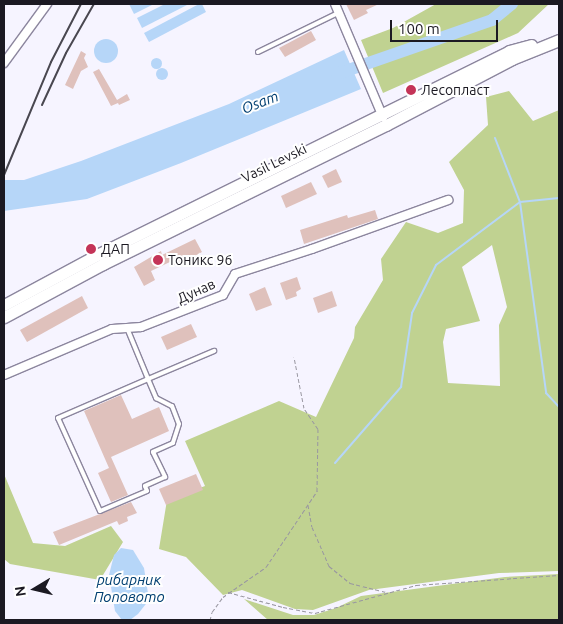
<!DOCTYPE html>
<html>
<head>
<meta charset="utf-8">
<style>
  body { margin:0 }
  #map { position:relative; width:563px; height:624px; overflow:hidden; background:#f6f4ff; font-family:Ubuntu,sans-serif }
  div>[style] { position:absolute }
  .green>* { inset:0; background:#c0d291 }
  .water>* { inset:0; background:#b6d6f8 }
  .round { border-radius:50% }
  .stream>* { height:2px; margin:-1px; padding:0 1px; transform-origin:1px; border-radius:1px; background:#b6d6f8 }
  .river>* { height:12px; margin:-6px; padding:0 6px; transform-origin:6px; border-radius:6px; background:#b6d6f8 }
  .building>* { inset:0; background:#dfc1bc }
  .path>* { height:1px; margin-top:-0.5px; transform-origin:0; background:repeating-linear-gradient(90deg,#9896a0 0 4px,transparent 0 6.5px) }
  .roads { filter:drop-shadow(1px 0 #8c869e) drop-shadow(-1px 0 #8c869e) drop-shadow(0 1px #8c869e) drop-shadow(0 -1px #8c869e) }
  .service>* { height:4px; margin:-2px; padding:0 2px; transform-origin:2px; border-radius:2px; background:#fff }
  .minor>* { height:8px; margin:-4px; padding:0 4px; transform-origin:4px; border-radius:4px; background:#fff }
  .secondary>* { height:11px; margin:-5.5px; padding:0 5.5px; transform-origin:5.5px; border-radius:5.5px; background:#fff }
  .rail>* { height:2px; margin:-1px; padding:0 1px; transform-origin:1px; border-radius:1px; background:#494750 }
  .dots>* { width:14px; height:14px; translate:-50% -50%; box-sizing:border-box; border:2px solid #fff; border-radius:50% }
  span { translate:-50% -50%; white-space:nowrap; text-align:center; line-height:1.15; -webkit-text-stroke:4px #fff; paint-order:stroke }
  .poi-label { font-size:14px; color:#1b1922 }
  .left { translate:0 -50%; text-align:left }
  .street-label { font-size:14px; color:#1b1922 }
  .water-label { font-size:15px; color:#013f71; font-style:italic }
  .frame { position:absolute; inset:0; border:5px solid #1b1922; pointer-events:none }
  .north { position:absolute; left:10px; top:564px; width:50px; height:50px; -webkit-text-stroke:4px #fff; paint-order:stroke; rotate:261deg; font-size:14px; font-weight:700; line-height:20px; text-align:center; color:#1b1922 }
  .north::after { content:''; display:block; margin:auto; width:18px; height:22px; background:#1b1922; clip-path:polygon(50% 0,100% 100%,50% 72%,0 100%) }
  .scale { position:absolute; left:390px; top:20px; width:108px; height:22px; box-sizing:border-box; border:2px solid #1b1922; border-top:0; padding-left:6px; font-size:15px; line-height:18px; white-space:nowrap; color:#1b1922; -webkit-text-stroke:4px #fff; paint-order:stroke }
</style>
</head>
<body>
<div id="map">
  <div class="green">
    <i style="clip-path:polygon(436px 4px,549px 4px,518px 33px,383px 93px,361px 40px,393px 28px)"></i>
    <i style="clip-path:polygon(evenodd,509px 91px,533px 121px,559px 110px,559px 571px,499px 573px,369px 590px,313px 610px,295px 609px,242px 590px,223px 595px,186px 557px,159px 549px,167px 500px,205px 486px,185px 441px,279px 401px,316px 417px,354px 338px,355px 327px,383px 280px,381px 259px,406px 222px,438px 233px,463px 223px,464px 190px,449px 162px,488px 125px,486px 97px,509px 91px,492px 245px,507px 307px,499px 325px,500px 386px,448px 383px,443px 342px,446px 329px,480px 321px,462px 267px,492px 245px)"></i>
    <i style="clip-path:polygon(4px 474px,33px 543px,65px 546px,111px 526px,123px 542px,100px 580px,10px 564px,4px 559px)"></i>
    <i style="clip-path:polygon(559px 574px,559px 620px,268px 620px,244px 599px,293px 615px,314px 615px,336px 608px,361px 596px,505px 577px)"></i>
  </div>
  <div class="water">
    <i style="clip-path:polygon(129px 4px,154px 4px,134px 14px)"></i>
    <i style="clip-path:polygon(165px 4px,189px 4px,142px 28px,137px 18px)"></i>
    <i style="clip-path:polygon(199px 4px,202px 4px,206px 12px,149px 42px,144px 33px)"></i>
    <i class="round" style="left:94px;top:39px;width:24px;height:24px"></i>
    <i style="clip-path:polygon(344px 50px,361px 89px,181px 163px,87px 199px,4px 211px,4px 180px,24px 180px,81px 161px,229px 104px)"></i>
    <i class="round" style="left:150.5px;top:57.5px;width:11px;height:11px"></i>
    <i class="round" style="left:156px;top:68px;width:12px;height:12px"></i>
    <i style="clip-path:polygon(121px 548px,133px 550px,144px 568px,149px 600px,138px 614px,130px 620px,122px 620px,115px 611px,109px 575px,114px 555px)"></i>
  </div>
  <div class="stream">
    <i style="left:495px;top:138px;width:69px;rotate:68.7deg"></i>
    <i style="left:520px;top:202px;width:39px;rotate:-6deg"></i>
    <i style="left:335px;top:463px;width:101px;rotate:-49deg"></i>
    <i style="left:401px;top:387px;width:75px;rotate:-81.5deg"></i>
    <i style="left:412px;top:313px;width:54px;rotate:-63.4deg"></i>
    <i style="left:436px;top:265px;width:105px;rotate:-36.9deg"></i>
    <i style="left:520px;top:202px;width:193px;rotate:82.2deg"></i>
    <i style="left:546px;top:393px;width:19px;rotate:47deg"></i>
  </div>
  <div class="river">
    <i style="left:337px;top:74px;width:164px;rotate:-19.2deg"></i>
    <i style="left:492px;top:20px;width:26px;rotate:-39deg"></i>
  </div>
  <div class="building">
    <i style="clip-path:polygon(346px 4px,379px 4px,366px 10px,368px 13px,354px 20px)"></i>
    <i style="clip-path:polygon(311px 31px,316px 40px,285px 57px,279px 48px)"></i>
    <i style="clip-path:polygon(81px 51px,86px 54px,84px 58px,88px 67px,81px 71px,73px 89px,65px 85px)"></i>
    <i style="clip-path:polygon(99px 69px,117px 100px,127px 94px,130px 100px,119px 105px,118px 103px,111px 106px,93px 72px)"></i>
    <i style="clip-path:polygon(336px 169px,342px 182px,328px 188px,322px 176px)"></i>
    <i style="clip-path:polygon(311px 182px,317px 194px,286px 208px,281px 196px)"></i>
    <i style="clip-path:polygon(375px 210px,378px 219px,304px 244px,300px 230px,347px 215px,348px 218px)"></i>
    <i style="clip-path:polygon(195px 239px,202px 252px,180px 264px,174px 265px,172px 261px,151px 271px,155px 280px,144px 286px,134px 267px,161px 251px,162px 255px)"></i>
    <i style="clip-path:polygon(297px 277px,301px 289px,296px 292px,297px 296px,286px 300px,280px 283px)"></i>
    <i style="clip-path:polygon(265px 287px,272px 305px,256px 311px,249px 294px)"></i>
    <i style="clip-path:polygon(332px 291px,337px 306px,318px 313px,313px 298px)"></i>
    <i style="clip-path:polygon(82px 296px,88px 308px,27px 342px,20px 330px)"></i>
    <i style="clip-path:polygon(191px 324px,197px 337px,167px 350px,161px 337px)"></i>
    <i style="clip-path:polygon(121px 395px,132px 419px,159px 407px,169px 431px,111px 457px,128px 495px,111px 502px,98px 473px,109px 468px,84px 411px)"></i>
    <i style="clip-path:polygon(196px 474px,203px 490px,166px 505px,159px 489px)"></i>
    <i style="clip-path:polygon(131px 502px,137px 513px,127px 517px,128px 521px,119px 525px,117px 521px,59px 545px,53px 532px)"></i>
  </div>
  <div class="path">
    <i style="left:308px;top:505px;width:22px;rotate:80deg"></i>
    <i style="left:312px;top:527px;width:43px;rotate:66.4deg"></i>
    <i style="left:329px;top:566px;width:27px;rotate:39deg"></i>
    <i style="left:350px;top:583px;width:37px;rotate:14deg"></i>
    <i style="left:228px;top:592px;width:57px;rotate:15.3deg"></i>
    <i style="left:283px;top:607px;width:33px;rotate:11deg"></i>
    <i style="left:315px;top:613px;width:105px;rotate:-15.5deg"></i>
    <i style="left:416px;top:585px;width:143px;rotate:-4deg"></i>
    <i style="left:210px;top:620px;width:8px;rotate:-76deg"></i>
    <i style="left:212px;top:612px;width:19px;rotate:-54deg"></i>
    <i style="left:223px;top:597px;width:52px;rotate:-34.9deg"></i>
    <i style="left:266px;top:567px;width:92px;rotate:-56.1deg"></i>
    <i style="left:317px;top:491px;width:62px;rotate:-89.1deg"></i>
    <i style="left:318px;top:429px;width:25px;rotate:-124deg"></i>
    <i style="left:304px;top:408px;width:52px;rotate:-101.1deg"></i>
  </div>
  <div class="roads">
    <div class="service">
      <i style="left:258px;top:52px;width:89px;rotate:-26deg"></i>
      <i style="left:127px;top:328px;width:55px;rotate:67.6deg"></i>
      <i style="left:148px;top:379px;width:21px;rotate:67deg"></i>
      <i style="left:156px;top:398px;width:18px;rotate:27deg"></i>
      <i style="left:172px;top:406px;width:19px;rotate:69deg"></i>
      <i style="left:179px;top:424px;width:20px;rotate:108deg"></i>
      <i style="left:173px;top:443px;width:22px;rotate:156deg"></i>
      <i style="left:153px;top:452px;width:28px;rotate:64deg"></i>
      <i style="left:165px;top:477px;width:22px;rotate:156deg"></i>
      <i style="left:145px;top:486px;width:5px;rotate:68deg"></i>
      <i style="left:147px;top:491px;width:51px;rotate:156.9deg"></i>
      <i style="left:100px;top:511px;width:102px;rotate:-114.3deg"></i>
      <i style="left:58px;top:418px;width:98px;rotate:-23.4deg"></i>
      <i style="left:148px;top:379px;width:72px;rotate:-23deg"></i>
    </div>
    <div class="minor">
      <i style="left:335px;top:4px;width:123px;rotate:67deg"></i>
      <i style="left:4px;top:63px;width:73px;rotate:-53.9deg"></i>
      <i style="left:4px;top:375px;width:117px;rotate:-23.1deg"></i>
      <i style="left:112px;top:329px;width:29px;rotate:-4deg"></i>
      <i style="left:141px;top:327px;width:88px;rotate:-21.3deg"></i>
      <i style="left:223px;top:295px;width:24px;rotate:-60deg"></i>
      <i style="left:235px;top:274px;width:81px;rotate:-18deg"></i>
      <i style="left:312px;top:249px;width:145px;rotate:-19.8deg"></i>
    </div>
    <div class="secondary">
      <i style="left:4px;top:305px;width:108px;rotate:-28.2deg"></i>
      <i style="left:99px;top:254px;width:458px;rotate:-26.3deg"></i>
      <i style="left:509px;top:51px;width:23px;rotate:-15deg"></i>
      <i style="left:4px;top:317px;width:112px;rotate:-28.2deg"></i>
      <i style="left:103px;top:264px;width:315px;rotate:-26.2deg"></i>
      <i style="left:386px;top:125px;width:142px;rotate:-27.6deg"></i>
      <i style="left:512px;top:59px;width:51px;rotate:-22deg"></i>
    </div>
  </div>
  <div class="rail">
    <i style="left:42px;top:105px;width:57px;rotate:-65.2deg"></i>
    <i style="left:66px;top:53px;width:56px;rotate:-60.3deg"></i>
    <i style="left:4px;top:175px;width:122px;rotate:-67.4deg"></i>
    <i style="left:51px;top:62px;width:65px;rotate:-62.7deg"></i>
  </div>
  <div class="dots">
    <i style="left:411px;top:90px;background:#c43458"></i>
    <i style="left:91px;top:249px;background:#c43458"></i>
    <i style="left:158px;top:260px;background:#c43458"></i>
  </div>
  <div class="poi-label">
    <span class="left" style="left:421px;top:90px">Лесопласт</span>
    <span class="left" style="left:101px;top:249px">ДАП</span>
    <span class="left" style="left:168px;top:260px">Тоникс 96</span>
  </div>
  <div class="street-label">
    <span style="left:274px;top:163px;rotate:-26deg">Vasil Levski</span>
    <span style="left:196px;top:291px;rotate:-24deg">Дунав</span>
  </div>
  <div class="water-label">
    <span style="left:260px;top:102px;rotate:-21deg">Osam</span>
    <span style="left:129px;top:588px">рибарник<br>Поповото</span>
  </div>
  <div class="frame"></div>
  <div class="north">N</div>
  <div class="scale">100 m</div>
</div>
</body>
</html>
